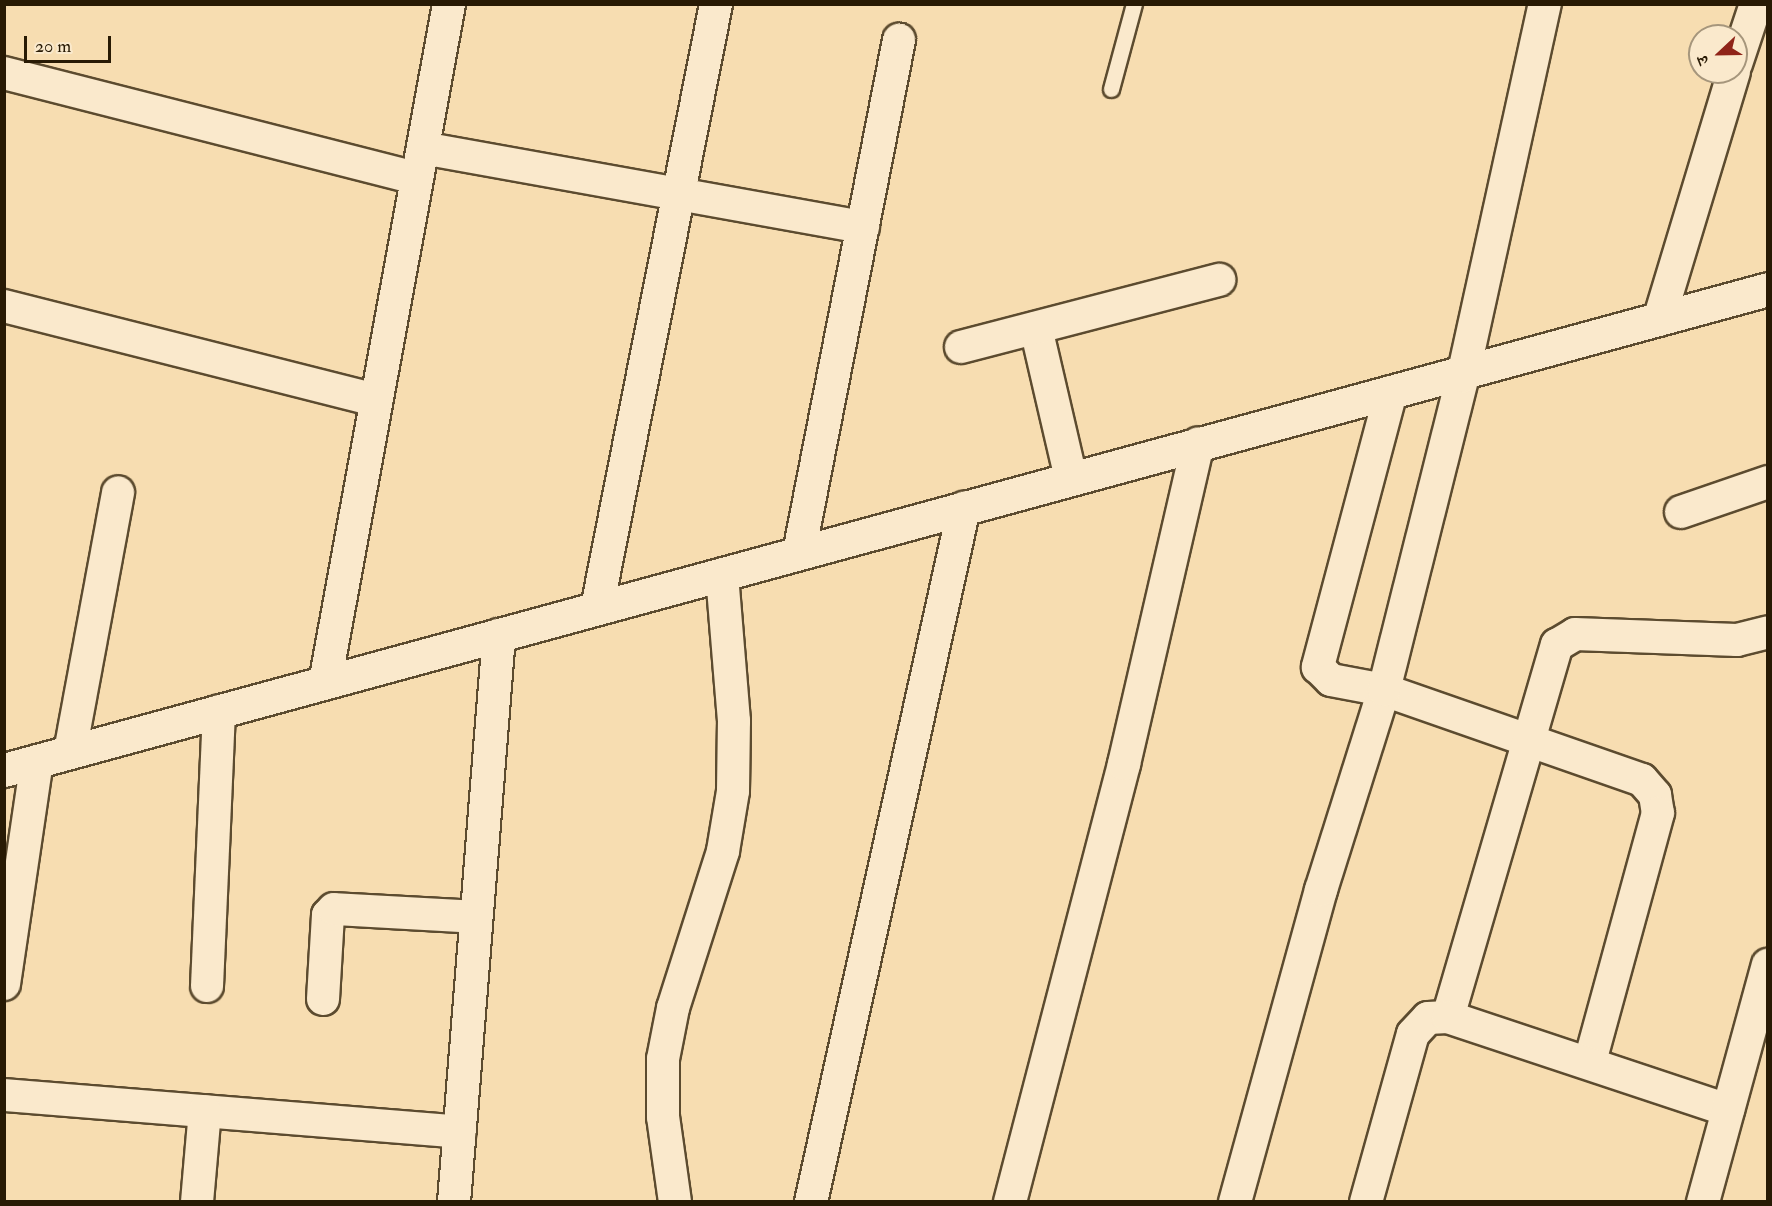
<!DOCTYPE html>
<html>
<head>
<meta charset="utf-8">
<style>
  body { margin:0 }
  #map { position:relative; width:1772px; height:1206px; overflow:hidden; background:#f7ddb1; font-family:"IM FELL Double Pica","Noto Serif Devanagari",serif }
  div>[style] { position:absolute }
  .roads { filter:drop-shadow(2px 0 #5c4b2f) drop-shadow(-2px 0 #5c4b2f) drop-shadow(0 2px #5c4b2f) drop-shadow(0 -2px #5c4b2f) }
  .lane>* { height:15px; margin:-7.5px; padding:0 7.5px; transform-origin:7.5px; border-radius:7.5px; background:#fae9cc }
  .street>* { height:32px; margin:-16px; padding:0 16px; transform-origin:16px; border-radius:16px; background:#fae9cc }
  .secondary>* { height:33px; margin:-16.5px; padding:0 16.5px; transform-origin:16.5px; border-radius:16.5px; background:#fae9cc }
  span { translate:-50% -50%; white-space:nowrap; text-align:center; line-height:1.15; -webkit-text-stroke:4.5px #fae9cc; paint-order:stroke }
  .frame { position:absolute; inset:0; border:6px solid #281a04; pointer-events:none }
  .north { position:absolute; left:1688px; top:24px; width:60px; height:60px; box-sizing:border-box; background:#fae9cc; border:2px solid #a6967c; border-radius:50%; rotate:248deg; font-size:16px; font-weight:700; line-height:24px; text-align:center; color:#281a04 }
  .north::after { content:''; display:block; margin:auto; width:21px; height:27px; background:#8f2418; clip-path:polygon(50% 0,100% 100%,50% 72%,0 100%) }
  .scale { position:absolute; left:24px; top:36px; width:87px; height:27px; box-sizing:border-box; border:3px solid #281a04; border-top:0; padding-left:8px; font-size:18px; line-height:21px; white-space:nowrap; color:#281a04; -webkit-text-stroke:4px #fae9cc; paint-order:stroke }
</style>
</head>
<body>
<div id="map">
  <div class="roads">
    <div class="lane">
      <i style="left:1111px;top:89px;width:88px;rotate:-74.9deg"></i>
    </div>
    <div class="street">
      <i style="left:1736px;top:64px;width:63px;rotate:-71.6deg"></i>
      <i style="left:4px;top:73px;width:426px;rotate:14.3deg"></i>
      <i style="left:423px;top:148px;width:447px;rotate:10.2deg"></i>
      <i style="left:4px;top:306px;width:384px;rotate:14.2deg"></i>
      <i style="left:1659px;top:320px;width:259px;rotate:-73.2deg"></i>
      <i style="left:1036px;top:328px;width:154px;rotate:76.9deg"></i>
      <i style="left:961px;top:347px;width:267px;rotate:-14.6deg"></i>
      <i style="left:1391px;top:392px;width:285px;rotate:104.9deg"></i>
      <i style="left:1318px;top:667px;width:18px;rotate:45deg"></i>
      <i style="left:1331px;top:680px;width:54px;rotate:10.7deg"></i>
      <i style="left:1384px;top:690px;width:273px;rotate:19.2deg"></i>
      <i style="left:1642px;top:780px;width:20px;rotate:49deg"></i>
      <i style="left:1655px;top:795px;width:18px;rotate:81deg"></i>
      <i style="left:1658px;top:813px;width:258px;rotate:105.3deg"></i>
      <i style="left:1681px;top:512px;width:92px;rotate:-19deg"></i>
      <i style="left:799px;top:553px;width:523px;rotate:-78.97deg"></i>
      <i style="left:597px;top:608px;width:616px;rotate:-78.85deg"></i>
      <i style="left:325px;top:683px;width:690px;rotate:-79.65deg"></i>
      <i style="left:70px;top:752px;width:264px;rotate:-79.5deg"></i>
      <i style="left:4px;top:984px;width:225px;rotate:-81.6deg"></i>
      <i style="left:207px;top:986px;width:275px;rotate:-87.5deg"></i>
      <i style="left:323px;top:999px;width:84px;rotate:-86.6deg"></i>
      <i style="left:328px;top:915px;width:8px;rotate:-45deg"></i>
      <i style="left:334px;top:909px;width:142px;rotate:3.2deg"></i>
      <i style="left:1448px;top:1017px;width:388px;rotate:-73.7deg"></i>
      <i style="left:1557px;top:645px;width:21px;rotate:-31deg"></i>
      <i style="left:1575px;top:634px;width:162px;rotate:2.1deg"></i>
      <i style="left:1737px;top:640px;width:32px;rotate:-14deg"></i>
      <i style="left:4px;top:1095px;width:457px;rotate:4.6deg"></i>
      <i style="left:197px;top:1202px;width:91px;rotate:-85deg"></i>
      <i style="left:454px;top:1202px;width:569px;rotate:-85.46deg"></i>
      <i style="left:675px;top:1202px;width:86px;rotate:-98deg"></i>
      <i style="left:663px;top:1117px;width:58px;rotate:-90deg"></i>
      <i style="left:663px;top:1059px;width:52px;rotate:-78.9deg"></i>
      <i style="left:673px;top:1008px;width:165px;rotate:-72.3deg"></i>
      <i style="left:723px;top:851px;width:61px;rotate:-80.5deg"></i>
      <i style="left:733px;top:791px;width:70px;rotate:-89.2deg"></i>
      <i style="left:734px;top:721px;width:147px;rotate:-94.7deg"></i>
      <i style="left:811px;top:1202px;width:711px;rotate:-77.57deg"></i>
      <i style="left:1010px;top:1202px;width:453px;rotate:-75.4deg"></i>
      <i style="left:1124px;top:764px;width:329px;rotate:-77deg"></i>
      <i style="left:1235px;top:1202px;width:324px;rotate:-74.6deg"></i>
      <i style="left:1321px;top:890px;width:210px;rotate:-72.5deg"></i>
      <i style="left:1384px;top:690px;width:324px;rotate:-75.9deg"></i>
      <i style="left:1463px;top:376px;width:381px;rotate:-77.6deg"></i>
      <i style="left:1366px;top:1202px;width:174px;rotate:-74.4deg"></i>
      <i style="left:1413px;top:1034px;width:22px;rotate:-47deg"></i>
      <i style="left:1428px;top:1018px;width:20px;rotate:-3deg"></i>
      <i style="left:1448px;top:1017px;width:295px;rotate:18.4deg"></i>
      <i style="left:1703px;top:1202px;width:246px;rotate:-74.7deg"></i>
    </div>
    <div class="secondary">
      <i style="left:4px;top:770px;width:1828px;rotate:-15.25deg"></i>
    </div>
  </div>
  <div class="frame"></div>
  <div class="north">उ</div>
  <div class="scale">20 m</div>
</div>
</body>
</html>
